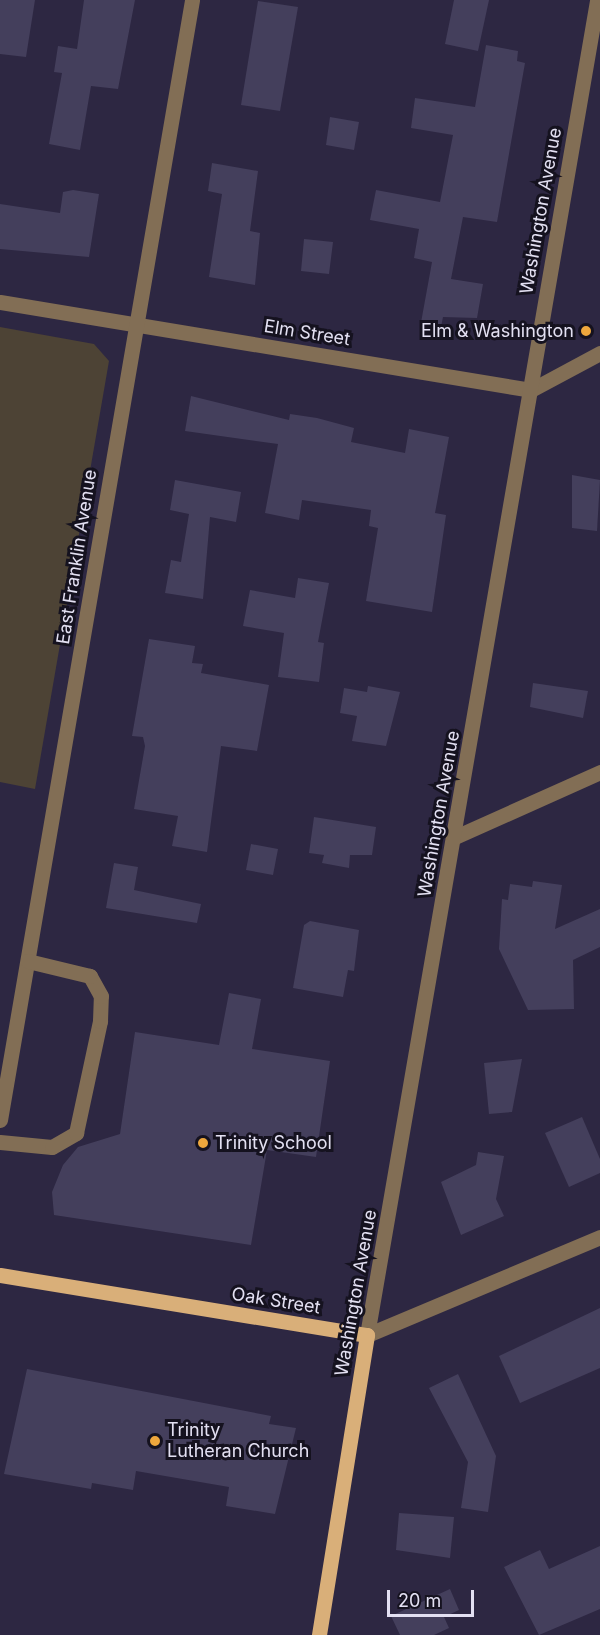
<!DOCTYPE html>
<html>
<head>
<meta charset="utf-8">
<style>
  body { margin:0 }
  #map { position:relative; width:600px; height:1635px; overflow:hidden; background:#2d2742; font-family:Inter,sans-serif }
  div>[style] { position:absolute }
  .green>* { inset:0; background:#4d4335 }
  .building>* { inset:0; background:#443f5c }
  .minor>* { height:15px; margin:-7.5px; padding:0 7.5px; transform-origin:7.5px; border-radius:7.5px; background:#826e55 }
  .major>* { height:15px; margin:-7.5px; padding:0 7.5px; transform-origin:7.5px; border-radius:7.5px; background:#d9af79 }
  .dots>* { width:16px; height:16px; translate:-50% -50%; box-sizing:border-box; border:3px solid #15121f; border-radius:50% }
  span { translate:-50% -50%; white-space:nowrap; text-align:center; line-height:1.15; -webkit-text-stroke:6px #15121f; paint-order:stroke }
  .street-label { font-size:18px; color:#e3e0f2 }
  .poi-label { font-size:18px; color:#e3e0f2 }
  .right { translate:-100% -50%; text-align:right }
  .left { translate:0 -50%; text-align:left }
  .scale { position:absolute; left:387px; top:1590px; width:87px; height:27px; box-sizing:border-box; border:3px solid #e3e0f2; border-top:0; padding-left:8px; font-size:18px; line-height:21px; white-space:nowrap; color:#e3e0f2; -webkit-text-stroke:4px #15121f; paint-order:stroke }
</style>
</head>
<body>
<div id="map">
  <div class="green">
    <i style="clip-path:polygon(0 327px,94px 344px,109px 361px,35px 789px,0 782px)"></i>
  </div>
  <div class="building">
    <i style="clip-path:polygon(0 0,35px 0,26px 57px,0 54px)"></i>
    <i style="clip-path:polygon(84px 0,135px 0,118px 89px,91px 86px,80px 150px,49px 144px,62px 73px,54px 72px,58px 46px,77px 49px)"></i>
    <i style="clip-path:polygon(454px 0,489px 0,478px 51px,445px 44px)"></i>
    <i style="clip-path:polygon(258px 1px,298px 7px,280px 111px,241px 105px)"></i>
    <i style="clip-path:polygon(486px 45px,518px 51px,517px 61px,525px 63px,497px 222px,463px 217px,451px 279px,483px 284px,477px 318px,443px 317px,440px 332px,420px 328px,432px 262px,414px 258px,419px 229px,370px 220px,376px 190px,440px 202px,453px 135px,411px 128px,415px 98px,475px 107px)"></i>
    <i style="clip-path:polygon(330px 117px,359px 122px,354px 150px,326px 145px)"></i>
    <i style="clip-path:polygon(212px 163px,258px 171px,250px 231px,260px 233px,255px 285px,209px 277px,222px 194px,208px 191px)"></i>
    <i style="clip-path:polygon(73px 190px,99px 194px,89px 257px,0 249px,0 204px,60px 213px,63px 192px)"></i>
    <i style="clip-path:polygon(304px 239px,333px 242px,329px 274px,301px 271px)"></i>
    <i style="clip-path:polygon(191px 396px,289px 420px,290px 414px,317px 418px,354px 428px,351px 442px,405px 453px,409px 429px,449px 437px,435px 513px,446px 515px,432px 612px,366px 601px,378px 528px,369px 526px,371px 510px,302px 500px,299px 520px,265px 513px,278px 444px,185px 431px)"></i>
    <i style="clip-path:polygon(572px 475px,600px 480px,597px 531px,572px 528px)"></i>
    <i style="clip-path:polygon(175px 480px,241px 492px,236px 522px,210px 517px,203px 599px,165px 593px,171px 560px,181px 562px,189px 514px,170px 510px)"></i>
    <i style="clip-path:polygon(298px 578px,329px 583px,318px 642px,324px 643px,319px 682px,278px 677px,284px 633px,243px 626px,250px 590px,295px 598px)"></i>
    <i style="clip-path:polygon(149px 639px,195px 646px,192px 663px,203px 664px,201px 673px,269px 685px,257px 751px,221px 746px,207px 852px,172px 846px,178px 816px,134px 809px,145px 746px,143px 737px,132px 736px)"></i>
    <i style="clip-path:polygon(533px 683px,588px 691px,583px 718px,530px 707px)"></i>
    <i style="clip-path:polygon(368px 686px,400px 692px,386px 746px,352px 741px,357px 716px,340px 713px,344px 688px,367px 692px)"></i>
    <i style="clip-path:polygon(314px 817px,376px 827px,372px 855px,350px 855px,349px 868px,322px 863px,324px 855px,309px 853px)"></i>
    <i style="clip-path:polygon(251px 844px,278px 849px,273px 875px,246px 870px)"></i>
    <i style="clip-path:polygon(114px 863px,138px 867px,134px 890px,201px 904px,197px 923px,106px 908px)"></i>
    <i style="clip-path:polygon(533px 881px,562px 885px,555px 929px,600px 909px,600px 947px,573px 960px,574px 1009px,528px 1010px,499px 949px,502px 899px,508px 900px,510px 884px,532px 887px)"></i>
    <i style="clip-path:polygon(310px 921px,359px 930px,354px 971px,348px 970px,343px 997px,293px 988px,304px 925px)"></i>
    <i style="clip-path:polygon(229px 993px,261px 999px,252px 1049px,330px 1061px,316px 1157px,267px 1150px,251px 1245px,54px 1215px,52px 1192px,63px 1165px,78px 1147px,120px 1134px,135px 1032px,219px 1045px)"></i>
    <i style="clip-path:polygon(522px 1059px,512px 1112px,489px 1114px,484px 1063px)"></i>
    <i style="clip-path:polygon(582px 1117px,600px 1159px,600px 1173px,569px 1187px,545px 1133px)"></i>
    <i style="clip-path:polygon(478px 1152px,504px 1156px,496px 1199px,504px 1216px,461px 1235px,441px 1182px,476px 1165px)"></i>
    <i style="clip-path:polygon(600px 1308px,600px 1368px,520px 1403px,499px 1356px)"></i>
    <i style="clip-path:polygon(27px 1369px,271px 1416px,269px 1424px,296px 1428px,275px 1514px,226px 1506px,229px 1487px,136px 1471px,133px 1490px,92px 1483px,91px 1489px,4px 1474px)"></i>
    <i style="clip-path:polygon(458px 1374px,496px 1456px,488px 1512px,461px 1508px,468px 1462px,429px 1388px)"></i>
    <i style="clip-path:polygon(399px 1513px,454px 1517px,450px 1558px,396px 1550px)"></i>
    <i style="clip-path:polygon(600px 1546px,600px 1609px,539px 1635px,504px 1567px,540px 1550px,549px 1569px)"></i>
    <i style="clip-path:polygon(450px 1589px,459px 1610px,444px 1617px,449px 1628px,434px 1635px,400px 1635px,391px 1616px)"></i>
  </div>
  <div class="minor">
    <i style="left:0;top:302px;width:538px;rotate:9.41deg"></i>
    <i style="left:531px;top:390px;width:78px;rotate:-28.2deg"></i>
    <i style="left:455px;top:837px;width:159px;rotate:-24.1deg"></i>
    <i style="left:0;top:1120px;width:1136px;rotate:-80.27deg"></i>
    <i style="left:0;top:1142px;width:52px;rotate:5.5deg"></i>
    <i style="left:52px;top:1147px;width:28px;rotate:-30deg"></i>
    <i style="left:76px;top:1133px;width:115px;rotate:-77.9deg"></i>
    <i style="left:100px;top:1021px;width:25px;rotate:-88deg"></i>
    <i style="left:101px;top:996px;width:23px;rotate:-119deg"></i>
    <i style="left:90px;top:976px;width:64px;rotate:-166.4deg"></i>
    <i style="left:367px;top:1335px;width:1355px;rotate:-80.22deg"></i>
    <i style="left:367px;top:1335px;width:253px;rotate:-22.8deg"></i>
  </div>
  <div class="major">
    <i style="left:0;top:1275px;width:372px;rotate:9.3deg"></i>
    <i style="left:367px;top:1335px;width:304px;rotate:99.1deg"></i>
  </div>
  <div class="dots">
    <i style="left:586px;top:331px;background:#eea73d"></i>
    <i style="left:203px;top:1143px;background:#eea73d"></i>
    <i style="left:155px;top:1441px;background:#eea73d"></i>
  </div>
  <div class="street-label">
    <span style="left:541px;top:211px;rotate:-80deg">Washington Avenue</span>
    <span style="left:307px;top:333px;rotate:9deg">Elm Street</span>
    <span style="left:77px;top:557px;rotate:-81deg">East Franklin Avenue</span>
    <span style="left:439px;top:814px;rotate:-80deg">Washington Avenue</span>
    <span style="left:356px;top:1293px;rotate:-80deg">Washington Avenue</span>
    <span style="left:276px;top:1301px;rotate:9deg">Oak Street</span>
  </div>
  <div class="poi-label">
    <span class="right" style="left:574px;top:331px">Elm &amp; Washington</span>
    <span class="left" style="left:215px;top:1143px">Trinity School</span>
    <span class="left" style="left:167px;top:1441px">Trinity<br>Lutheran Church</span>
  </div>
  <div class="scale">20 m</div>
</div>
</body>
</html>
